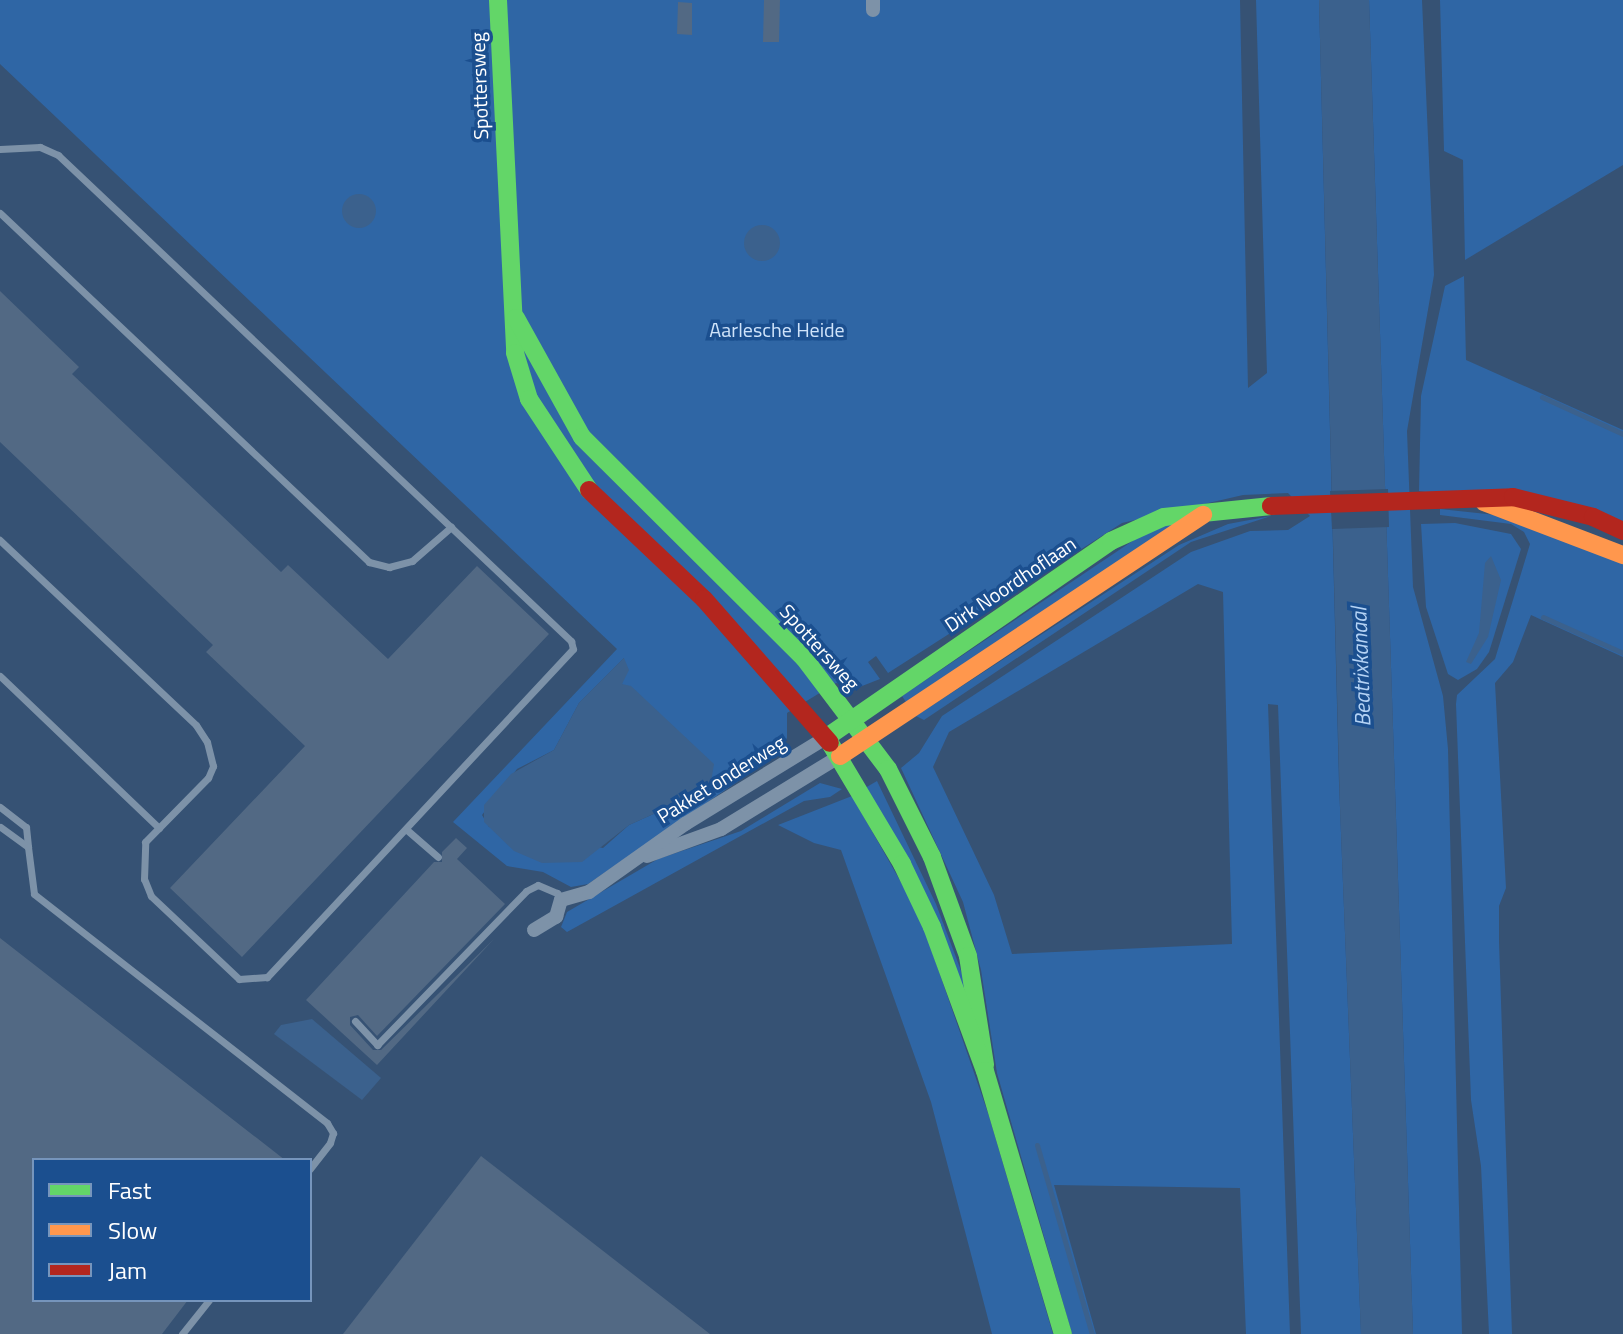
<!DOCTYPE html>
<html>
<head>
<meta charset="utf-8">
<style>
  body { margin:0 }
  #map { position:relative; width:1623px; height:1334px; overflow:hidden; background:#365274; font-family:"Titillium Web",sans-serif }
  div>[style] { position:absolute }
  .green>* { inset:0; background:#2f66a5 }
  .water>* { inset:0; background:#3b618d }
  .round { border-radius:50% }
  .pier>* { inset:0; background:#365274 }
  .stream>* { height:5px; margin:-2.5px; padding:0 2.5px; transform-origin:2.5px; border-radius:2.5px; background:#3b618d }
  .building>* { inset:0; background:#526984 }
  .lane>* { height:7px; margin:-3.5px; padding:0 3.5px; transform-origin:3.5px; border-radius:3.5px; background:#7d92a8 }
  .street>* { height:14px; margin:-7px; padding:0 7px; transform-origin:7px; border-radius:7px; background:#7d92a8 }
  .fast>* { height:18px; margin:-9px; padding:0 9px; transform-origin:9px; border-radius:9px; background:#63d668 }
  .slow>* { height:18px; margin:-9px; padding:0 9px; transform-origin:9px; border-radius:9px; background:#ff974d }
  .jam>* { height:18px; margin:-9px; padding:0 9px; transform-origin:9px; border-radius:9px; background:#b3261e }
  span { translate:-50% -50%; white-space:nowrap; text-align:center; line-height:1.15; -webkit-text-stroke:7px #1b4f8f; paint-order:stroke }
  .street-label { font-size:20px; color:#fff }
  .park-label { font-size:20px; color:#cfe3fa }
  .water-label { font-size:22px; color:#b5d3f5; font-style:italic }
  .legend { position:absolute; left:32px; top:1158px; width:280px; height:144px; box-sizing:border-box; background:#1b4f8f; border:2px solid #7695bc; margin:0; padding:10px 14px; list-style:none; font-size:24px; color:#fff }
  .legend li { display:flex; align-items:center; gap:16px; height:40px }
  .legend b { width:40px; border:2px solid #7695bc }
</style>
</head>
<body>
<div id="map">
  <div class="green">
    <i style="clip-path:polygon(evenodd,0 0,1240px 0,1248px 388px,1267px 373px,1256px 0,1319px 0,1339px 783px,1361px 1334px,1301px 1334px,1278px 705px,1268px 704px,1290px 1334px,1246px 1334px,1240px 1188px,1054px 1185px,1096px 1334px,1072px 1334px,997px 1073px,981px 970px,963px 902px,901px 768px,919px 753px,942px 716px,1191px 552px,1250px 531px,1288px 530px,1310px 516px,1288px 493px,1243px 495px,1122px 523px,888px 673px,876px 656px,868px 662px,880px 679px,857px 688px,836px 683px,787px 713px,787px 738px,775px 756px,588px 884px,571px 887px,543px 872px,507px 866px,453px 822px,617px 649px,0 64px,0 0,1198px 584px,1223px 592px,1232px 944px,1012px 954px,994px 895px,933px 767px,949px 732px,1198px 584px,0 0,624px 658px,622px 684px,711px 782px,689px 798px,629px 825px,603px 848px,489px 827px,482px 815px,517px 769px,554px 750px,579px 703px,624px 658px)"></i>
    <i style="clip-path:polygon(1369px 0,1422px 0,1434px 275px,1407px 431px,1413px 587px,1443px 696px,1448px 749px,1462px 1334px,1413px 1334px)"></i>
    <i style="clip-path:polygon(1440px 0,1623px 0,1623px 165px,1465px 260px,1463px 160px,1444px 151px)"></i>
    <i style="clip-path:polygon(1464px 276px,1466px 360px,1623px 430px,1623px 525px,1419px 491px,1421px 396px,1445px 286px)"></i>
    <i style="clip-path:polygon(1440px 509px,1505px 516px,1623px 561px,1623px 657px,1531px 615px,1513px 662px,1495px 683px,1506px 888px,1499px 906px,1499px 941px,1512px 1334px,1489px 1334px,1481px 1166px,1471px 1100px,1456px 704px,1457px 695px,1495px 659px,1530px 544px,1524px 532px,1511px 524px,1440px 515px)"></i>
    <i style="clip-path:polygon(1271px 516px,1191px 542px,924px 720px,916px 716px,1179px 545px,1228px 524px)"></i>
    <i style="clip-path:polygon(1455px 523px,1511px 534px,1521px 549px,1489px 652px,1477px 669px,1458px 680px,1448px 674px,1426px 607px,1421px 524px)"></i>
    <i style="clip-path:polygon(1170px 524px,1172px 529px,906px 702px,902px 696px,1140px 536px)"></i>
    <i style="clip-path:polygon(877px 781px,936px 904px,969px 992px,980px 1039px,865px 788px)"></i>
    <i style="clip-path:polygon(820px 783px,842px 789px,830px 797px,804px 801px,567px 932px,561px 927px,567px 912px,658px 859px,741px 831px)"></i>
    <i style="clip-path:polygon(852px 796px,919px 914px,989px 1116px,1053px 1334px,992px 1334px,931px 1102px,841px 850px,814px 843px,778px 825px)"></i>
  </div>
  <div class="water">
    <i style="clip-path:polygon(1319px 0,1369px 0,1413px 1334px,1361px 1334px,1340px 807px)"></i>
    <i class="round" style="left:342px;top:194px;width:34px;height:34px"></i>
    <i class="round" style="left:744px;top:225px;width:36px;height:36px"></i>
    <i style="clip-path:polygon(1491px 556px,1501px 580px,1488px 637px,1471px 664px,1466px 662px,1479px 633px,1485px 563px)"></i>
    <i style="clip-path:polygon(624px 658px,629px 670px,622px 684px,631px 686px,714px 764px,711px 782px,689px 798px,629px 825px,582px 862px,542px 863px,514px 851px,484px 822px,484px 805px,511px 774px,554px 750px,579px 703px)"></i>
    <i style="clip-path:polygon(312px 1019px,381px 1078px,362px 1100px,274px 1034px,281px 1025px)"></i>
  </div>
  <div class="pier">
    <i style="clip-path:polygon(1388px 489px,1389px 527px,1332px 529px,1330px 491px)"></i>
  </div>
  <div class="stream">
    <i style="left:1542px;top:397px;width:89px;rotate:24.6deg"></i>
    <i style="left:1543px;top:617px;width:88px;rotate:24.2deg"></i>
    <i style="left:1037px;top:1145px;width:197px;rotate:73.8deg"></i>
  </div>
  <div class="building">
    <i style="clip-path:polygon(764px 0,780px 0,779px 42px,763px 42px)"></i>
    <i style="clip-path:polygon(678px 2px,692px 3px,692px 35px,677px 34px)"></i>
    <i style="clip-path:polygon(0 291px,79px 367px,72px 374px,238px 531px,281px 572px,288px 565px,388px 659px,477px 566px,549px 634px,242px 957px,170px 888px,305px 746px,206px 652px,213px 645px,0 442px)"></i>
    <i style="clip-path:polygon(456px 838px,467px 848px,457px 859px,505px 904px,377px 1036px,358px 1015px,350px 1017px,350px 1025px,373px 1050px,381px 1050px,494px 939px,377px 1065px,306px 1000px,434px 862px,442px 862px,442px 852px)"></i>
    <i style="clip-path:polygon(0 938px,285px 1160px,34px 1160px,34px 1300px,188px 1300px,162px 1334px,0 1334px)"></i>
    <i style="clip-path:polygon(481px 1156px,710px 1334px,343px 1334px)"></i>
  </div>
  <div class="lane">
    <i style="left:0;top:149px;width:40px;rotate:-2.9deg"></i>
    <i style="left:40px;top:147px;width:20px;rotate:24deg"></i>
    <i style="left:58px;top:155px;width:707px;rotate:43.45deg"></i>
    <i style="left:571px;top:641px;width:8px;rotate:76deg"></i>
    <i style="left:573px;top:649px;width:449px;rotate:133deg"></i>
    <i style="left:267px;top:977px;width:28px;rotate:176deg"></i>
    <i style="left:239px;top:979px;width:121px;rotate:-136.7deg"></i>
    <i style="left:151px;top:896px;width:18px;rotate:-112deg"></i>
    <i style="left:144px;top:879px;width:37px;rotate:-88deg"></i>
    <i style="left:145px;top:842px;width:90px;rotate:-45.5deg"></i>
    <i style="left:208px;top:778px;width:13px;rotate:-67deg"></i>
    <i style="left:213px;top:766px;width:25px;rotate:-104deg"></i>
    <i style="left:207px;top:742px;width:20px;rotate:-123deg"></i>
    <i style="left:196px;top:725px;width:270px;rotate:-136.7deg"></i>
    <i style="left:0;top:213px;width:508px;rotate:43.4deg"></i>
    <i style="left:369px;top:562px;width:21px;rotate:14deg"></i>
    <i style="left:389px;top:567px;width:24px;rotate:-15deg"></i>
    <i style="left:412px;top:561px;width:52px;rotate:-41.1deg"></i>
    <i style="left:0;top:676px;width:220px;rotate:43.7deg"></i>
    <i style="left:0;top:807px;width:33px;rotate:38deg"></i>
    <i style="left:26px;top:827px;width:20px;rotate:84deg"></i>
    <i style="left:28px;top:847px;width:34px;rotate:-144deg"></i>
    <i style="left:407px;top:830px;width:41px;rotate:41.1deg"></i>
    <i style="left:28px;top:847px;width:47px;rotate:82.7deg"></i>
    <i style="left:34px;top:894px;width:372px;rotate:38deg"></i>
    <i style="left:327px;top:1123px;width:12px;rotate:59deg"></i>
    <i style="left:333px;top:1133px;width:10px;rotate:107deg"></i>
    <i style="left:330px;top:1143px;width:33px;rotate:128deg"></i>
    <i style="left:355px;top:1021px;width:33px;rotate:47deg"></i>
    <i style="left:377px;top:1045px;width:214px;rotate:-45.9deg"></i>
    <i style="left:526px;top:891px;width:13px;rotate:-27deg"></i>
    <i style="left:538px;top:885px;width:21px;rotate:23deg"></i>
    <i style="left:557px;top:893px;width:8px;rotate:60deg"></i>
    <i style="left:182px;top:1334px;width:43px;rotate:-51.5deg"></i>
  </div>
  <div class="street">
    <i style="left:873px;top:10px;width:10px;rotate:-90deg"></i>
    <i style="left:647px;top:856px;width:79px;rotate:-20deg"></i>
    <i style="left:721px;top:829px;width:140px;rotate:-31.5deg"></i>
    <i style="left:534px;top:930px;width:26px;rotate:-31deg"></i>
    <i style="left:556px;top:917px;width:18px;rotate:-74deg"></i>
    <i style="left:561px;top:900px;width:29px;rotate:-16deg"></i>
    <i style="left:589px;top:892px;width:118px;rotate:-35.3deg"></i>
    <i style="left:685px;top:824px;width:167px;rotate:-31.5deg"></i>
  </div>
  <div class="fast">
    <i style="left:498px;top:0;width:353px;rotate:87.2deg"></i>
    <i style="left:515px;top:353px;width:48px;rotate:73.1deg"></i>
    <i style="left:529px;top:399px;width:109px;rotate:56.6deg"></i>
    <i style="left:516px;top:318px;width:136px;rotate:61deg"></i>
    <i style="left:582px;top:437px;width:313px;rotate:44.9deg"></i>
    <i style="left:804px;top:658px;width:139px;rotate:52.9deg"></i>
    <i style="left:888px;top:769px;width:98px;rotate:63.4deg"></i>
    <i style="left:932px;top:857px;width:105px;rotate:70deg"></i>
    <i style="left:968px;top:956px;width:110px;rotate:81.1deg"></i>
    <i style="left:827px;top:737px;width:345px;rotate:-34.6deg"></i>
    <i style="left:1111px;top:541px;width:58px;rotate:-24.4deg"></i>
    <i style="left:1164px;top:517px;width:108px;rotate:-5.9deg"></i>
    <i style="left:830px;top:743px;width:141px;rotate:59.2deg"></i>
    <i style="left:902px;top:864px;width:70px;rotate:64.5deg"></i>
    <i style="left:932px;top:927px;width:153px;rotate:69.8deg"></i>
    <i style="left:985px;top:1071px;width:274px;rotate:73.5deg"></i>
  </div>
  <div class="slow">
    <i style="left:1484px;top:502px;width:149px;rotate:20.9deg"></i>
    <i style="left:840px;top:756px;width:436px;rotate:-33.6deg"></i>
  </div>
  <div class="jam">
    <i style="left:589px;top:490px;width:158px;rotate:43.5deg"></i>
    <i style="left:704px;top:599px;width:191px;rotate:48.8deg"></i>
    <i style="left:1271px;top:506px;width:242px;rotate:-2.1deg"></i>
    <i style="left:1513px;top:497px;width:82px;rotate:14deg"></i>
    <i style="left:1593px;top:517px;width:33px;rotate:25deg"></i>
  </div>
  <div class="street-label">
    <span style="left:479px;top:86px;rotate:-92deg">Spottersweg</span>
    <span style="left:1010px;top:584px;rotate:-34deg">Dirk Noordhoflaan</span>
    <span style="left:820px;top:647px;rotate:48deg">Spottersweg</span>
    <span style="left:721px;top:779px;rotate:-32deg">Pakket onderweg</span>
  </div>
  <div class="park-label">
    <span style="left:777px;top:329px">Aarlesche Heide</span>
  </div>
  <div class="water-label">
    <span style="left:1361px;top:667px;rotate:-92deg">Beatrixkanaal</span>
  </div>
  <ul class="legend">
  <li><b style="height:10px;background:#63d668"></b>Fast</li>
  <li><b style="height:10px;background:#ff974d"></b>Slow</li>
  <li><b style="height:10px;background:#b3261e"></b>Jam</li>
  </ul>
</div>
</body>
</html>
